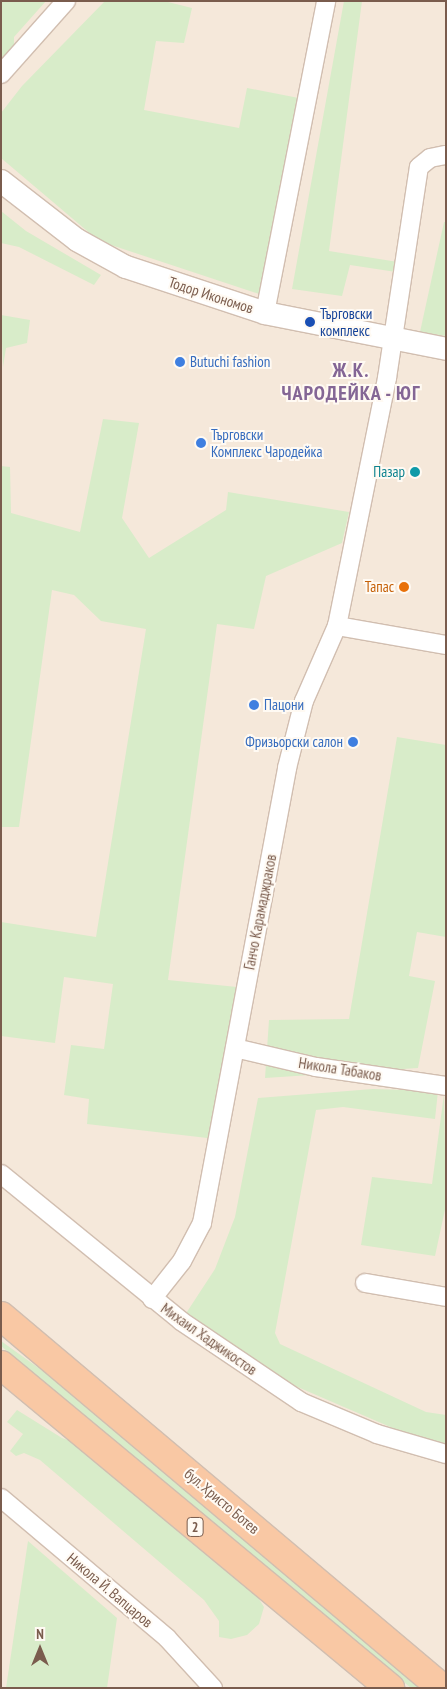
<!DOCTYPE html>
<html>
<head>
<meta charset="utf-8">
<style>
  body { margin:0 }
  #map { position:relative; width:447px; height:1689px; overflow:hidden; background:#fdf6ec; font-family:"PT Sans Narrow",sans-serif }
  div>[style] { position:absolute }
  .residential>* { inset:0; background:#f5e8da }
  .green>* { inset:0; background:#d8ecc9 }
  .roads { filter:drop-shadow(1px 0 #d1beb0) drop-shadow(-1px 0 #d1beb0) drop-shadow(0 1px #d1beb0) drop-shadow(0 -1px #d1beb0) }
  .minor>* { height:18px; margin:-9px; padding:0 9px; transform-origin:9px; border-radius:9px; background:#fff }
  .tertiary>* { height:22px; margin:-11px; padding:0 11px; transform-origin:11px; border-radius:11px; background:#fff }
  .trunk>* { height:28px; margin:-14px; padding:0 14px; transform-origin:14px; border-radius:14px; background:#f9c8a4 }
  .dots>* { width:14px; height:14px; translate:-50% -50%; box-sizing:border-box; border:2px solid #fffaf3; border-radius:50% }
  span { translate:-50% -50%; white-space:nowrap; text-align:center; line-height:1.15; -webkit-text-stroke:4px #fffaf3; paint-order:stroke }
  .shield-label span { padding:1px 4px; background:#fffaf3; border:1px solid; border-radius:4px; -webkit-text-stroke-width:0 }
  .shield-label { font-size:14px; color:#7a5c4d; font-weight:700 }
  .street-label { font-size:15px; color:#7a5c4d }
  .transit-label { font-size:15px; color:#164399 }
  .left { translate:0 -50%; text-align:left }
  .shop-label { font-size:15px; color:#366cbe }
  .right { translate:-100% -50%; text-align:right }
  .culture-label { font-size:15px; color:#0d838f }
  .food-label { font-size:15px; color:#c56008 }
  .district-label { font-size:20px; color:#846695; font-weight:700; letter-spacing:1px }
  .frame { position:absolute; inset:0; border:2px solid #7a5c4d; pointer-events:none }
  .north { position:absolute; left:15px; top:1624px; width:50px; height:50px; -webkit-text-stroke:4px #fffaf3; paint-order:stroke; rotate:0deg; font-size:14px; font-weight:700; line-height:20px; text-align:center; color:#7a5c4d }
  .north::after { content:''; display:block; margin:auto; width:18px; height:22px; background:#7a5c4d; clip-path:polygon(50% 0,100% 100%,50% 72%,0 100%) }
</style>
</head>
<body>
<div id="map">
  <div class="residential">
    <i style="clip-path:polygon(1px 1px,446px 1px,446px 1688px,1px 1688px)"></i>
  </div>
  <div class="green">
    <i style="clip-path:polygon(1px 1px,46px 1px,14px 37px,14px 50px,1px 62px)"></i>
    <i style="clip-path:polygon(105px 1px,164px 1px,192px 8px,184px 43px,156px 41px,144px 110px,239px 128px,247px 88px,309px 100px,271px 298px,99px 241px,1px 158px,1px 113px,22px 86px)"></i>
    <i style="clip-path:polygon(344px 1px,362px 1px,329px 251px,398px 262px,396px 272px,350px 265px,342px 296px,292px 289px)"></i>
    <i style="clip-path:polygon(1px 211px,26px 231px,101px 275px,94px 285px,19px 247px,1px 243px)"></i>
    <i style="clip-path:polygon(444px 222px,446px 222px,446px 336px,420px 332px)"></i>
    <i style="clip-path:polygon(1px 315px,30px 320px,27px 343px,6px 348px,3px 367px)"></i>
    <i style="clip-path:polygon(103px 419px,139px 423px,122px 518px,149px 558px,226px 510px,228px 492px,349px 512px,342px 543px,266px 576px,254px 629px,217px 624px,168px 980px,237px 987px,216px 1139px,87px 1124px,89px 1099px,64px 1095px,71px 1045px,104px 1049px,113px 984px,64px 977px,55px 1043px,1px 1036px,1px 922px,96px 937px,146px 629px,101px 621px,74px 595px,52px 590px,19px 827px,1px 827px,1px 466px,10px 467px,11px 513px,80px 532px)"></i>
    <i style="clip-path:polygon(397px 737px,446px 745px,446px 937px,417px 932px,409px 976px,435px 981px,418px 1068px,265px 1078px,269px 1020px,349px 1019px)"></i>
    <i style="clip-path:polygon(373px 1089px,438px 1091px,435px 1119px,343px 1107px,316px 1110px,275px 1333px,280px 1344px,426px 1412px,446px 1415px,446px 1451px,293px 1385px,181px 1321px,215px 1269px,235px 1217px,258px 1098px)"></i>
    <i style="clip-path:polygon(444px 1094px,446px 1205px,435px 1256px,361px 1245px,372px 1177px,432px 1184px)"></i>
    <i style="clip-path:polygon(1px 1341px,89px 1404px,427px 1688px,411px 1688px,1px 1346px)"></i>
    <i style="clip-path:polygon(17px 1410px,62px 1438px,85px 1446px,252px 1588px,264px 1607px,259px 1624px,247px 1635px,231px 1639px,219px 1637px,219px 1621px,204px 1600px,40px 1460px,24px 1453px,16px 1456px,10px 1451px,23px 1434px,7px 1422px)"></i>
    <i style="clip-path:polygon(28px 1541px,117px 1618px,107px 1688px,6px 1688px)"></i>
  </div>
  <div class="roads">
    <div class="minor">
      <i style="left:1px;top:74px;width:98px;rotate:-48.3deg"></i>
      <i style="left:265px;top:313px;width:318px;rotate:-78.9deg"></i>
      <i style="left:337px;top:626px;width:253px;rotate:-78.6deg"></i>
      <i style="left:387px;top:378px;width:213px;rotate:-81.4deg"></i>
      <i style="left:419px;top:167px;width:14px;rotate:-39deg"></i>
      <i style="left:430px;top:158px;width:16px;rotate:-11deg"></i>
      <i style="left:235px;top:1048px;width:83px;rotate:13.2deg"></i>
      <i style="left:316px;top:1067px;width:131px;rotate:8.3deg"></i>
      <i style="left:1px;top:1174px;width:232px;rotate:39.2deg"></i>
      <i style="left:181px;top:1321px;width:145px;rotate:34deg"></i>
      <i style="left:301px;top:1402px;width:82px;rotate:22.8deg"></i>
      <i style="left:377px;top:1434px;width:72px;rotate:16.2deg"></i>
      <i style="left:365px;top:1283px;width:82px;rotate:9.8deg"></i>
      <i style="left:152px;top:1299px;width:48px;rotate:-51.7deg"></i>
      <i style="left:182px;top:1261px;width:43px;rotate:-62.2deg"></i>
      <i style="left:202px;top:1223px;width:463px;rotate:-79.4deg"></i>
      <i style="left:287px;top:768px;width:69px;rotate:-75.8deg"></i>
      <i style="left:304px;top:701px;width:82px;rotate:-66.3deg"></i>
      <i style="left:337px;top:626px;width:111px;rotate:9.9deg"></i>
      <i style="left:1px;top:1498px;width:217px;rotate:40.1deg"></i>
      <i style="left:167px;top:1638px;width:68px;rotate:47.4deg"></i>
    </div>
    <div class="tertiary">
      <i style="left:1px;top:181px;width:96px;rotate:37.8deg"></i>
      <i style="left:77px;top:240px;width:56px;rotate:28.9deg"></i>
      <i style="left:126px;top:267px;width:146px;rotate:18.3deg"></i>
      <i style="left:265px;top:313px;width:185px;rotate:11.2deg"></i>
    </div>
    <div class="trunk">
      <i style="left:1px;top:1316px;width:577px;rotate:40.15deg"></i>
      <i style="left:1px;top:1365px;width:506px;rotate:39.7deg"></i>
    </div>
  </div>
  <div class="dots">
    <i style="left:310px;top:322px;background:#1a4fb4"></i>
    <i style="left:180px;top:362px;background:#3f7fe0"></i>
    <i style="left:201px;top:443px;background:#3f7fe0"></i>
    <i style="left:415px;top:472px;background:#0f9aa8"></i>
    <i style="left:404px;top:587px;background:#e8710a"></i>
    <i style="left:254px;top:705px;background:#3f7fe0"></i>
    <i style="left:353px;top:742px;background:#3f7fe0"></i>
  </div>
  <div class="shield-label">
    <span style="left:195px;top:1527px">2</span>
  </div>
  <div class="street-label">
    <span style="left:211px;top:295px;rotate:18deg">Тодор Икономов</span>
    <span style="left:260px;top:912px;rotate:-79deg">Ганчо Карамаджраков</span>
    <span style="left:340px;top:1069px;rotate:9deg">Никола Табаков</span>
    <span style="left:209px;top:1339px;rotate:35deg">Михаил Хаджикостов</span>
    <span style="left:222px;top:1501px;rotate:40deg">бул. Христо Ботев</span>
    <span style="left:110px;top:1590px;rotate:40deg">Никола Й. Вапцаров</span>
  </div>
  <div class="transit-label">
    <span class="left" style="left:320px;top:322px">Търговски<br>комплекс</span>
  </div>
  <div class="shop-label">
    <span class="left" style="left:190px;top:362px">Butuchi fashion</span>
    <span class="left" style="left:211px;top:443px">Търговски<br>Комплекс Чародейка</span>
    <span class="left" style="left:264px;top:705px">Пацони</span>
    <span class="right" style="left:343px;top:742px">Фризьорски салон</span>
  </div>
  <div class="culture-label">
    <span class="right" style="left:405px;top:472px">Пазар</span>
  </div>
  <div class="food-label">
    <span class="right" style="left:394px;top:587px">Тапас</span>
  </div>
  <div class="district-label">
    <span style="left:351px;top:382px">Ж.К.<br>ЧАРОДЕЙКА - ЮГ</span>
  </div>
  <div class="frame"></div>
  <div class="north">N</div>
</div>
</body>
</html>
